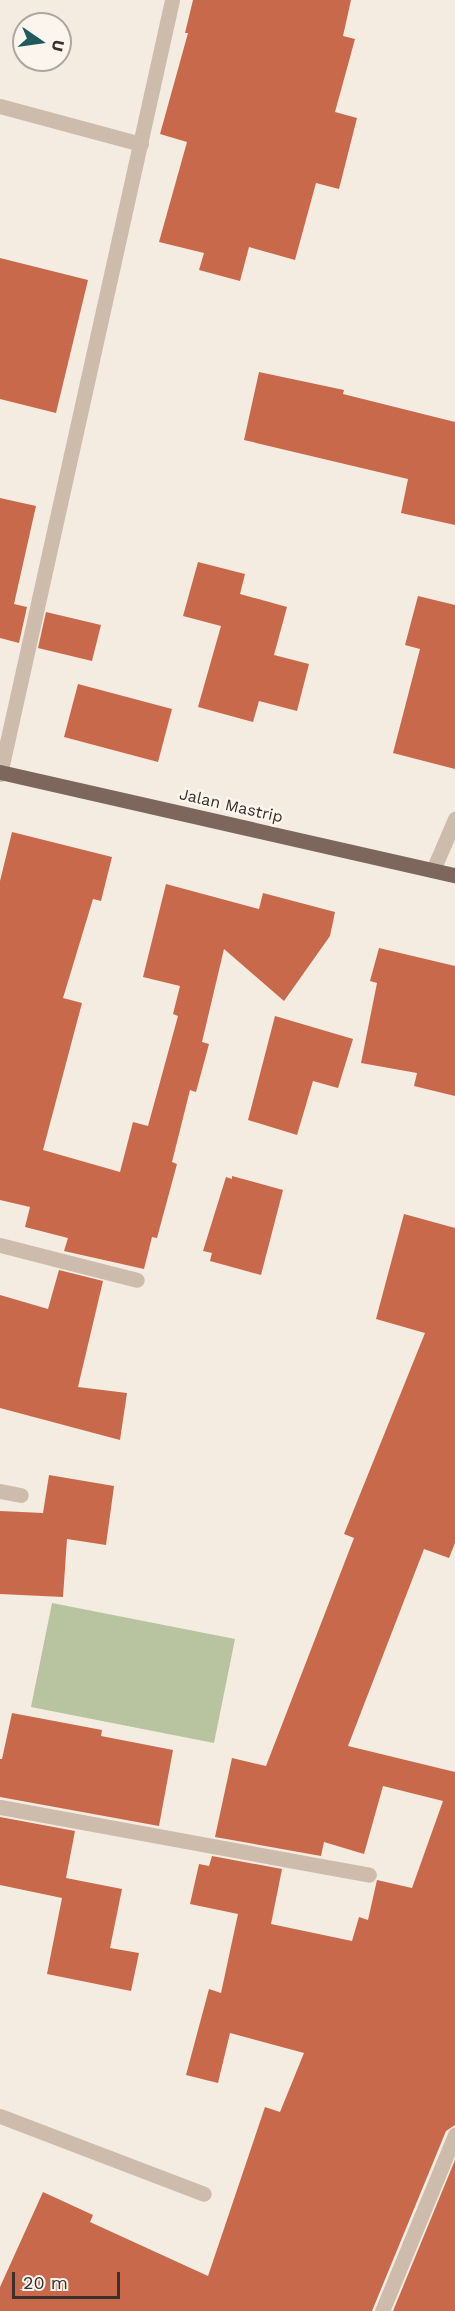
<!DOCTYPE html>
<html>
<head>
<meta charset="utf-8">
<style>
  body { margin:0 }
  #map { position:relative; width:455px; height:2311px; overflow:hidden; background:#f4ebe1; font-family:"Work Sans",sans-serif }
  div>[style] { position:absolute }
  .green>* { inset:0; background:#b8c4a0 }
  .building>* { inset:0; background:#c8694b }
  .minor>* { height:15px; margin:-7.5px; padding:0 7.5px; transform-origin:7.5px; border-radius:7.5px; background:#cdbbac }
  .major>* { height:15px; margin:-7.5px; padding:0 7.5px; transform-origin:7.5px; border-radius:7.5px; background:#7d675c }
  span { translate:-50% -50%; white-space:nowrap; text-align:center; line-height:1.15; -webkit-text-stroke:5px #fbf5ee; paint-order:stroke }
  .street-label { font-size:16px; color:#3b302b }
  .north { position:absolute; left:12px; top:12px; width:60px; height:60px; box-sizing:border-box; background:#fbf5ee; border:2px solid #aea6a0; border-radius:50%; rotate:103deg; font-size:16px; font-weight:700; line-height:24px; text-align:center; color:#3b302b }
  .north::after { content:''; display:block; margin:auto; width:21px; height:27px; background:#1f5a5e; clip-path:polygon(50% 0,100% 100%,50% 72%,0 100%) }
  .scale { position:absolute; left:12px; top:2272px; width:108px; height:27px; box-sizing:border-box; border:3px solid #3b302b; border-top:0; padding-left:8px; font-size:18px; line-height:21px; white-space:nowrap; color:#3b302b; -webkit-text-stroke:4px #fbf5ee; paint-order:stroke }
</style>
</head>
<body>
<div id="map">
  <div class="green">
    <i style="clip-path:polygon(52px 1603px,235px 1639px,214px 1743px,31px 1707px)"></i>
  </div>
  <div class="building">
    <i style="clip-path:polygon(193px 0,351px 0,343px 36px,355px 39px,335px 112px,357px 118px,339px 189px,316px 183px,295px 260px,249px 247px,240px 281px,199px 270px,204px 253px,159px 242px,187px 142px,160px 134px,188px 33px,185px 33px)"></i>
    <i style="clip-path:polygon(0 258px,88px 280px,56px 413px,0 399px)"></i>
    <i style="clip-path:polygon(259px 372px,344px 390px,343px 394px,455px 422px,455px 525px,401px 513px,408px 479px,244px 440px)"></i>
    <i style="clip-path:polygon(0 498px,36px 506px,14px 604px,27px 607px,19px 643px,0 638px)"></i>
    <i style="clip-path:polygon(198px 562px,245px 574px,240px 594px,287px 607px,274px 655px,309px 664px,297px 711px,259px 701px,253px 722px,198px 707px,221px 626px,183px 616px)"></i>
    <i style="clip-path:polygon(418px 596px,455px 605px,455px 769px,393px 753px,420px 649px,405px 645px)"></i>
    <i style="clip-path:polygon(46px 612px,101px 625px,92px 661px,38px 648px)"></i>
    <i style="clip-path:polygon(78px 684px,172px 709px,158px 762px,64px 737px)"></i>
    <i style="clip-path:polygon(12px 832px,112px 857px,101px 901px,93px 899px,63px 998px,82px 1003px,43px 1150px,120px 1172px,133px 1122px,148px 1126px,178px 1016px,173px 1014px,180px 986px,143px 977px,166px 884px,259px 909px,263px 893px,335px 912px,330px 936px,284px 1001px,224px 949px,202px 1042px,209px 1044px,196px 1092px,190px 1090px,172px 1162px,177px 1164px,157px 1238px,152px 1237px,144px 1269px,64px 1251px,68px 1238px,25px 1227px,30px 1207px,0 1200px,0 881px)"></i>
    <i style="clip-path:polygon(379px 948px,455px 966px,455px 1096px,414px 1086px,417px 1073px,361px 1063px,377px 983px,370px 981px)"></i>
    <i style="clip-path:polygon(275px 1016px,353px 1039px,338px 1088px,313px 1081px,297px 1135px,248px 1120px)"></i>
    <i style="clip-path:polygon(232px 1176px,283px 1190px,261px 1275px,210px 1261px,212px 1253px,203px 1251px,226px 1177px,232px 1179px)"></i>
    <i style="clip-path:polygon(404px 1214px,455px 1228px,455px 1543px,449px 1558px,424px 1549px,348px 1746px,455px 1772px,455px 2125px,446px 2131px,372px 2311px,0 2311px,0 2287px,43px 2192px,93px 2215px,90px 2222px,208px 2276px,265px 2107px,280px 2112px,304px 2053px,230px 2033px,218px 2083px,186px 2075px,209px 1989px,221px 1993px,238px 1914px,190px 1904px,199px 1864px,209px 1866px,212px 1856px,282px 1869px,271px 1924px,352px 1941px,359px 1917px,368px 1920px,377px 1880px,412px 1888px,443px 1801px,383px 1786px,364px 1854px,324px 1842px,321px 1856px,215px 1837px,232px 1758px,266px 1766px,354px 1538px,344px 1534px,425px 1333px,376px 1319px)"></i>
    <i style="clip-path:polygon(59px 1270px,103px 1281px,78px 1387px,127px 1393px,120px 1440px,0 1408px,0 1295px,48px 1309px)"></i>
    <i style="clip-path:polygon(49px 1475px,114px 1486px,106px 1545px,67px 1539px,63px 1597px,0 1594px,0 1511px,43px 1513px)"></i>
    <i style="clip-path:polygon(12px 1713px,102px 1730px,101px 1736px,173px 1750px,159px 1826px,0 1797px,0 1759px,2px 1759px)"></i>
    <i style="clip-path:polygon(0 1817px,75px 1831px,66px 1878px,122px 1889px,110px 1948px,139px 1953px,131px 1991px,47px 1974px,62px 1898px,0 1885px)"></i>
    <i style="clip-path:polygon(455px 2160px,455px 2311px,393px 2311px)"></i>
  </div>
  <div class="minor">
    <i style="left:0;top:106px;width:146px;rotate:15.1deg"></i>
    <i style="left:0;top:774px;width:793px;rotate:-77.47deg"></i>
    <i style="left:433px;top:870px;width:56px;rotate:-66.7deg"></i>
    <i style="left:0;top:1245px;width:141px;rotate:14.3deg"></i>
    <i style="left:0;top:1491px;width:21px;rotate:11deg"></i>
    <i style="left:0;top:1807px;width:375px;rotate:10.4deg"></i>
    <i style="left:0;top:2116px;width:218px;rotate:20.9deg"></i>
    <i style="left:382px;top:2311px;width:191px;rotate:-67.5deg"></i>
  </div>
  <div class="major">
    <i style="left:0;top:772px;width:467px;rotate:12.8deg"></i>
  </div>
  <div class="street-label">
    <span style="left:231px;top:806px;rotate:13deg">Jalan Mastrip</span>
  </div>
  <div class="north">U</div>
  <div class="scale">20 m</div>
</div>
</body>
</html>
